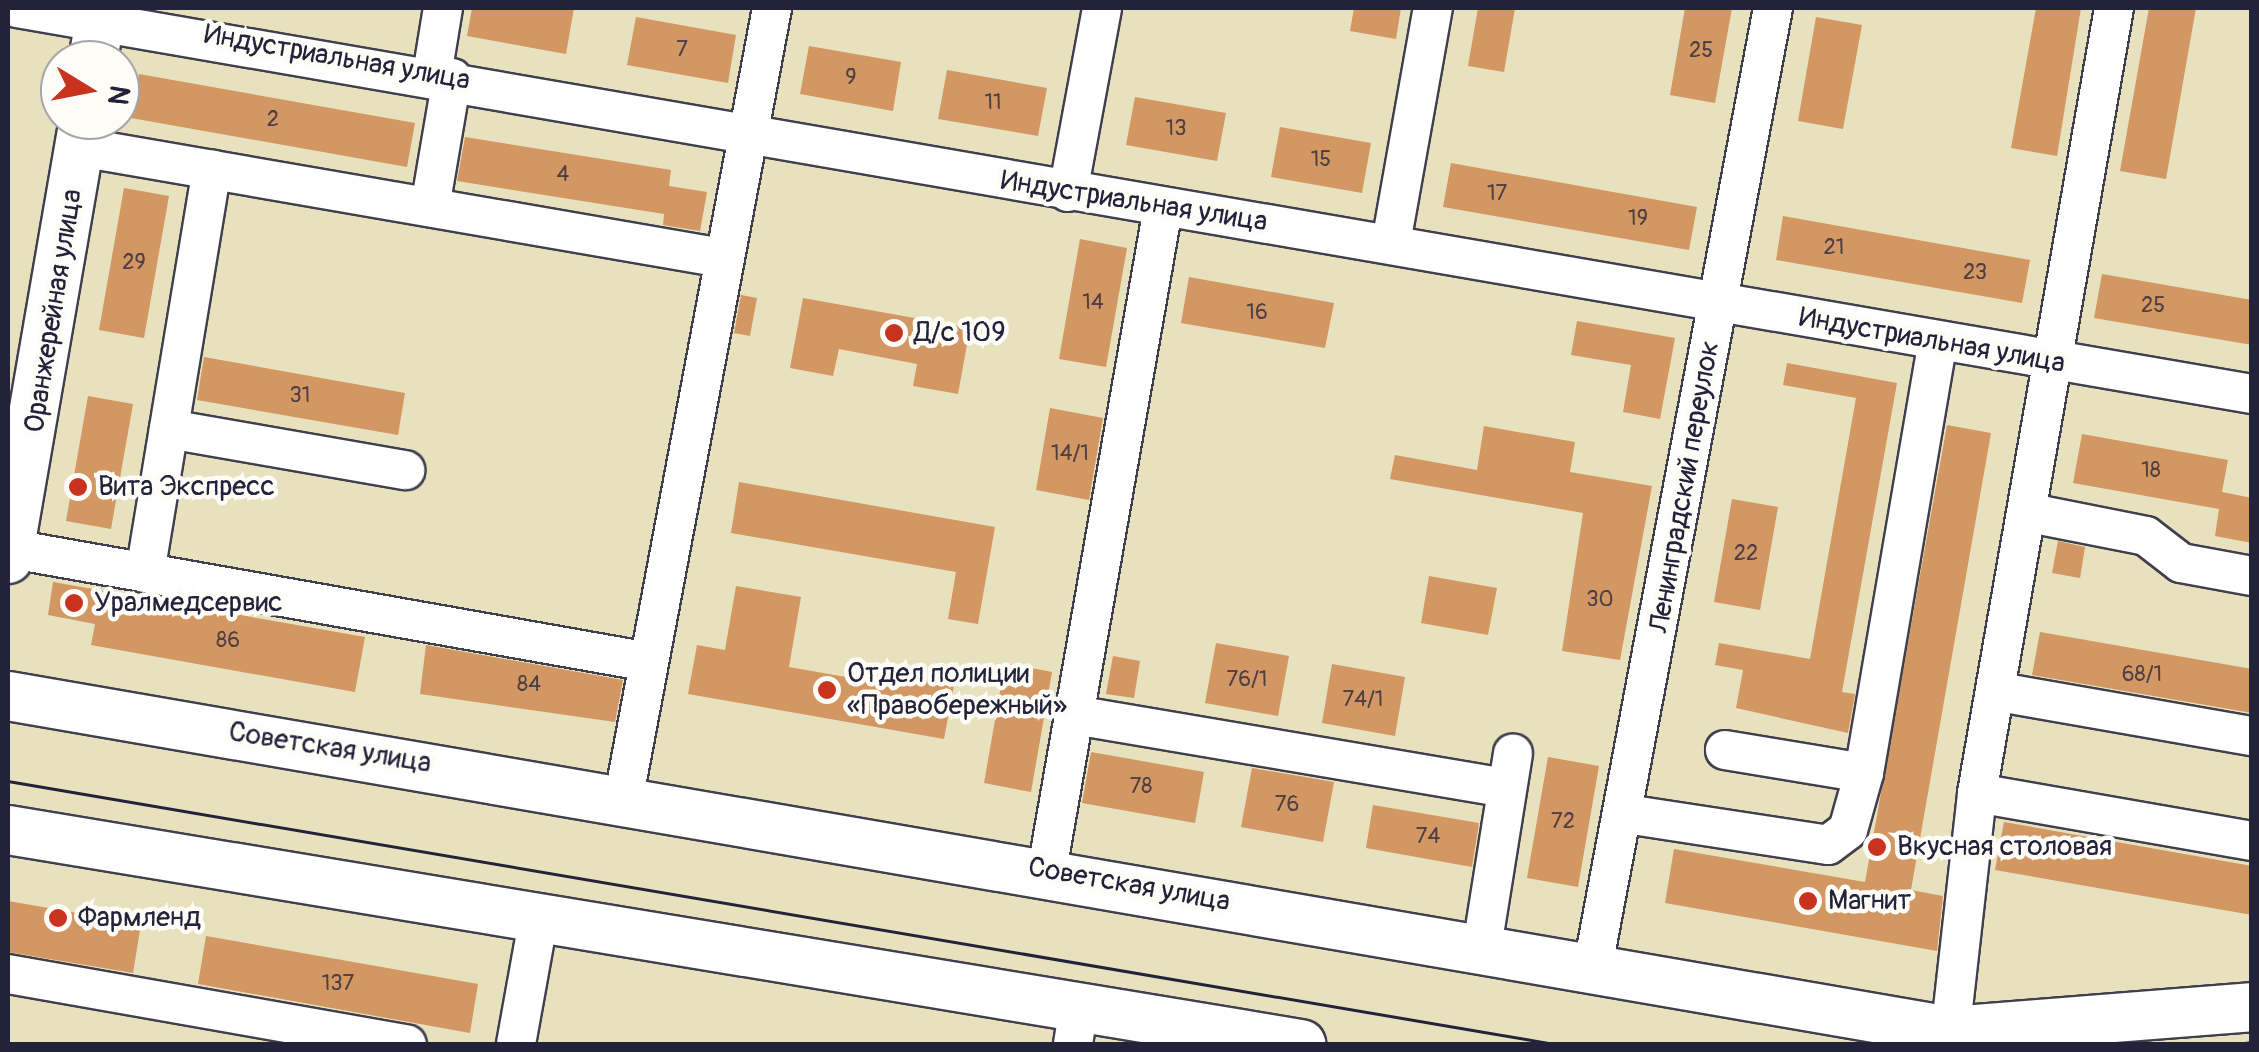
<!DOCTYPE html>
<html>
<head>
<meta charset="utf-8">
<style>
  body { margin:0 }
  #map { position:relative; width:2259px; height:1052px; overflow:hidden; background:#e7e1bd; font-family:Pangolin,sans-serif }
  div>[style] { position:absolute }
  .building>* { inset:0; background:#d29762 }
  .roads { filter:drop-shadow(2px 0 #403f4e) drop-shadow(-2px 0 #403f4e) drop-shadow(0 2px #403f4e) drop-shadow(0 -2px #403f4e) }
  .minor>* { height:38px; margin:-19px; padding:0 19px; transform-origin:19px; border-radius:19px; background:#fff }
  .major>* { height:48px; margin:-24px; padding:0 24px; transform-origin:24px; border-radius:24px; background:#fff }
  .tram>* { height:2.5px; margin:-1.25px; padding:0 1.25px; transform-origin:1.25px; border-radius:1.25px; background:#22223b }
  .dots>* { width:28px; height:28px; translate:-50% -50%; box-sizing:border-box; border:5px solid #fdfcf7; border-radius:50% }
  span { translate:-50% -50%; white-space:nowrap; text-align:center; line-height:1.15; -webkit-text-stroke:9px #fdfcf7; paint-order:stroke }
  .number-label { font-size:22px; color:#4e3f45 }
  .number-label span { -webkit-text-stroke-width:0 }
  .street-label { font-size:28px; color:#22223b }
  .poi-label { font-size:28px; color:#22223b }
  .left { translate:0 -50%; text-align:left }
  .frame { position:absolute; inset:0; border:10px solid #22223b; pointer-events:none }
  .north { position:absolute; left:40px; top:40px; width:100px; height:100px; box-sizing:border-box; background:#fdfcf7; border:2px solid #a5a5ac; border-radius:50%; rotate:100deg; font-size:28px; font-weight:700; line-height:40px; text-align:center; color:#22223b }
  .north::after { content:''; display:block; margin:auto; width:35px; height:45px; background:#c8321e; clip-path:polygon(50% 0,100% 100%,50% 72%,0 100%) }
</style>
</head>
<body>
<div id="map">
  <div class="building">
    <i style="clip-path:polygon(472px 8px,574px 8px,566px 54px,467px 36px)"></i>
    <i style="clip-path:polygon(1354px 8px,1401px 8px,1396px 39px,1350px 31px)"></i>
    <i style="clip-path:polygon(1478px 8px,1515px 8px,1504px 72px,1468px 66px)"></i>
    <i style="clip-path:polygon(1685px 8px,1732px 8px,1715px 103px,1670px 95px)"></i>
    <i style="clip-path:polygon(2036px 8px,2081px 8px,2057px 156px,2011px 148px)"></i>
    <i style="clip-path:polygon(2149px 8px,2196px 8px,2166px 179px,2120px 171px)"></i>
    <i style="clip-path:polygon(636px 17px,736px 35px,728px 83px,627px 65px)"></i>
    <i style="clip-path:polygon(1816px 17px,1862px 25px,1843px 129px,1798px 121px)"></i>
    <i style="clip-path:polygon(809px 46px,901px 62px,893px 111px,800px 94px)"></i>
    <i style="clip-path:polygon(947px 70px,1047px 88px,1038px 136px,938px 119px)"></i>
    <i style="clip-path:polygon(139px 74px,415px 123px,407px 167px,131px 118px)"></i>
    <i style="clip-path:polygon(1135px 97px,1226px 113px,1217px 161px,1126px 145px)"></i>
    <i style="clip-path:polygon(1280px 127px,1371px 143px,1362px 193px,1271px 177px)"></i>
    <i style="clip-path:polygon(465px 137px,671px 170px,669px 186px,707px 192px,700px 231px,663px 225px,664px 214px,457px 181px)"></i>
    <i style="clip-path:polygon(1451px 163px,1697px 207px,1689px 250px,1443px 207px)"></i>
    <i style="clip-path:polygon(124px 188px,169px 196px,144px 338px,99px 330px)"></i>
    <i style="clip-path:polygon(1783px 216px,2030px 260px,2022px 303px,1776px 260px)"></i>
    <i style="clip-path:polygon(1080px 239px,1127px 248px,1106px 367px,1059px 359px)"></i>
    <i style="clip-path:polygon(2102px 274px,2252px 300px,2252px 345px,2094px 318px)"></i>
    <i style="clip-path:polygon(1189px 277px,1334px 303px,1325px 348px,1181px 323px)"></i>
    <i style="clip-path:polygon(741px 295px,757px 298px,750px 336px,734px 333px)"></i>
    <i style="clip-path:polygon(803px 298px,970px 328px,958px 394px,913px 386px,917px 364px,839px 349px,833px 376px,790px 368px)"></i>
    <i style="clip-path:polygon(1577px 321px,1675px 338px,1660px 419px,1623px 412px,1631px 365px,1571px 355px)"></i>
    <i style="clip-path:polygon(204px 357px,405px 393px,398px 435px,197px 400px)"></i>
    <i style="clip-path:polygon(1787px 363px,1897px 383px,1842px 692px,1855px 694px,1848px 733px,1736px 708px,1743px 670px,1715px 665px,1719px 643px,1810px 659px,1856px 398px,1783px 385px)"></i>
    <i style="clip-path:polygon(88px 396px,133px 404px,111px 529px,66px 521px)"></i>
    <i style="clip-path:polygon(1050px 408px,1103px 418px,1089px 500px,1036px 490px)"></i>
    <i style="clip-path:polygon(1947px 425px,1991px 433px,1911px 890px,1943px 896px,1937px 951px,1665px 903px,1674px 849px,1865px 882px)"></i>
    <i style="clip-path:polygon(1484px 426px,1575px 442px,1570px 472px,1652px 486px,1620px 660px,1562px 651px,1583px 513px,1390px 479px,1395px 455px,1477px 470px)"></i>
    <i style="clip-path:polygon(2082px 434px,2228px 460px,2222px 492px,2252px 498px,2252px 543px,2215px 536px,2219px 509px,2073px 483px)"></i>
    <i style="clip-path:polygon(739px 482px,995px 527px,978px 624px,948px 619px,956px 572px,731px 533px)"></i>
    <i style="clip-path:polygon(1732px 499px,1778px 507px,1760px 610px,1714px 602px)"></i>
    <i style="clip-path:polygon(2058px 541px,2085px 547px,2080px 578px,2052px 573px)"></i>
    <i style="clip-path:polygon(1429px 576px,1497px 588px,1488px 635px,1421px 623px)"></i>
    <i style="clip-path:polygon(53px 582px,365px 637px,355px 692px,91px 645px,95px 624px,48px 615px)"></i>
    <i style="clip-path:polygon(736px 586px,801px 597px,789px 667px,897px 686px,899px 675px,954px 685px,944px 739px,688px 694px,697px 645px,725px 650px)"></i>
    <i style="clip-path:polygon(2040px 632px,2252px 669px,2252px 713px,2032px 675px)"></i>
    <i style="clip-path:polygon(1216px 643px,1289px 656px,1278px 716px,1205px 703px)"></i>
    <i style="clip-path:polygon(426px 645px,623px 680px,615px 722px,420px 694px)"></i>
    <i style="clip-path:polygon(1113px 656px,1140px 661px,1134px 698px,1106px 694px)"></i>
    <i style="clip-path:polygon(1005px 663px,1052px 672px,1031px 792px,984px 783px)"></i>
    <i style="clip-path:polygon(1332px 664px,1405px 677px,1395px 736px,1322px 723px)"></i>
    <i style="clip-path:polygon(1091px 752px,1204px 772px,1195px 823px,1082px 803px)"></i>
    <i style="clip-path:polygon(1548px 757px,1599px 766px,1578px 887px,1527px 878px)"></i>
    <i style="clip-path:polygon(1252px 768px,1334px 782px,1323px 842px,1241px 827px)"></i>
    <i style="clip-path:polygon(1373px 805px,1479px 823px,1472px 867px,1366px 848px)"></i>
    <i style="clip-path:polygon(2004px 822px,2252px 866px,2252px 915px,1995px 870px)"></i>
    <i style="clip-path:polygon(8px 901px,141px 924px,133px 973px,8px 952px)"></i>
    <i style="clip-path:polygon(206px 936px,478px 984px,470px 1033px,198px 984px)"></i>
  </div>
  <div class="roads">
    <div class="minor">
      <i style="left:17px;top:8px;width:2268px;rotate:9.8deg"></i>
      <i style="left:2114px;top:8px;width:797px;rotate:99.9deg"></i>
      <i style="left:1977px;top:793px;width:279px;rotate:9.9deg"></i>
      <i style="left:432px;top:75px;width:68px;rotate:-80.7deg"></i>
      <i style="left:80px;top:147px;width:652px;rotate:9.81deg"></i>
      <i style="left:1068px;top:192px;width:187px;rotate:-79.5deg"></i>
      <i style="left:430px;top:207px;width:131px;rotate:-80.3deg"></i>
      <i style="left:1391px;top:243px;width:239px;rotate:-79.9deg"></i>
      <i style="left:169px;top:429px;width:240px;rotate:9.9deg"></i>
      <i style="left:2030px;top:513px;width:118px;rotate:11.2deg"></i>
      <i style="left:2146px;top:536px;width:44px;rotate:37.6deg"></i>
      <i style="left:2181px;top:563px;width:72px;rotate:10.4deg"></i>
      <i style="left:12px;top:549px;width:647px;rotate:10.06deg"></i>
      <i style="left:145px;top:573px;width:409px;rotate:-80.6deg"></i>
      <i style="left:1999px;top:692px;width:257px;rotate:9.9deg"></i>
      <i style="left:1074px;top:715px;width:439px;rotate:9.6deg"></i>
      <i style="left:1864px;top:773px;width:437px;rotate:-80.3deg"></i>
      <i style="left:624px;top:796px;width:802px;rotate:-79.36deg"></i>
      <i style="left:1626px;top:814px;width:204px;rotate:8.7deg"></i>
      <i style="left:1828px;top:845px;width:25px;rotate:-37deg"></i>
      <i style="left:1848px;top:830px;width:59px;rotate:-74.3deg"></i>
      <i style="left:1864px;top:773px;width:141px;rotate:-170.6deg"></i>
      <i style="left:1047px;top:870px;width:672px;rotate:-80.06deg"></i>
      <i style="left:1482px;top:947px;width:196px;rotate:-80.9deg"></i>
      <i style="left:1593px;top:966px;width:975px;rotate:-79.36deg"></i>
      <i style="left:8px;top:974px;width:405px;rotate:10deg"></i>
      <i style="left:516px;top:1044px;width:130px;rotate:-79.8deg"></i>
      <i style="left:1073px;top:1044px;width:36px;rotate:-81deg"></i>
      <i style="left:1949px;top:1044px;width:253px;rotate:-83.6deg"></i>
    </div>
    <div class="major">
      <i style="left:93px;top:60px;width:53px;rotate:-80.2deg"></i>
      <i style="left:8px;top:559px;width:446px;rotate:-80.2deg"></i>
      <i style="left:8px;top:696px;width:1970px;rotate:9.79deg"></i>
      <i style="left:1949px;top:1031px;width:304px;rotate:-4.5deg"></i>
      <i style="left:8px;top:830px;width:1311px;rotate:9.4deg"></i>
    </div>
  </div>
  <div class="tram">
    <i style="left:8px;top:781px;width:1568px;rotate:9.65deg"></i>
    <i style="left:2237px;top:1044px;width:15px;rotate:-8deg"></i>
  </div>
  <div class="dots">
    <i style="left:894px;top:333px;background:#c8321e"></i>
    <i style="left:78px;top:487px;background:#c8321e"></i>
    <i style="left:74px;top:603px;background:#c8321e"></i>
    <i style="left:827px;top:690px;background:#c8321e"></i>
    <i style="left:1877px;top:847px;background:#c8321e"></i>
    <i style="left:1808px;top:901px;background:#c8321e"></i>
    <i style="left:58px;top:918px;background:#c8321e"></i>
  </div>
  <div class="number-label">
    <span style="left:682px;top:50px">7</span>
    <span style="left:1701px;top:51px">25</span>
    <span style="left:851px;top:78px">9</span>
    <span style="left:993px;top:103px">11</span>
    <span style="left:273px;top:120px">2</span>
    <span style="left:1176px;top:129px">13</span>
    <span style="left:1321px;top:160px">15</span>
    <span style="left:563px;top:175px">4</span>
    <span style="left:1497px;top:194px">17</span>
    <span style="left:1638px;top:219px">19</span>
    <span style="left:1834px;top:248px">21</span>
    <span style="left:134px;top:263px">29</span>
    <span style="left:1975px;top:273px">23</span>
    <span style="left:1093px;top:303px">14</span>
    <span style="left:2153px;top:306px">25</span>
    <span style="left:1257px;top:313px">16</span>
    <span style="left:300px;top:396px">31</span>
    <span style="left:1070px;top:454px">14/1</span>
    <span style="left:2151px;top:471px">18</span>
    <span style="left:1746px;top:554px">22</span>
    <span style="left:1600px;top:600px">30</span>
    <span style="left:228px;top:641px">86</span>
    <span style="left:2142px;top:675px">68/1</span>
    <span style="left:1247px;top:680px">76/1</span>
    <span style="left:529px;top:685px">84</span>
    <span style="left:1363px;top:700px">74/1</span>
    <span style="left:1141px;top:787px">78</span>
    <span style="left:1287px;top:805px">76</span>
    <span style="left:1563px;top:822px">72</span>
    <span style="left:1428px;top:837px">74</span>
    <span style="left:338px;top:984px">137</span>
  </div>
  <div class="street-label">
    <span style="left:337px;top:58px;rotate:10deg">Индустриальная улица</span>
    <span style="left:1134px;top:202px;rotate:9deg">Индустриальная улица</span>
    <span style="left:54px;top:311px;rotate:-81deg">Оранжерейная улица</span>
    <span style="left:1932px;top:341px;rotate:10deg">Индустриальная улица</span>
    <span style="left:1685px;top:487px;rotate:-80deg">Ленинградский переулок</span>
    <span style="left:330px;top:748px;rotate:9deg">Советская улица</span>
    <span style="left:1129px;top:885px;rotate:10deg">Советская улица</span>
  </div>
  <div class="poi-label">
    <span class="left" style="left:914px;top:333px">Д/с 109</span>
    <span class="left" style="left:98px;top:487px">Вита Экспресс</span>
    <span class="left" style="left:94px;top:603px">Уралмедсервис</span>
    <span class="left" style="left:847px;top:690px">Отдел полиции<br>«Правобережный»</span>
    <span class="left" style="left:1897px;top:847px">Вкусная столовая</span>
    <span class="left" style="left:1828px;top:901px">Магнит</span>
    <span class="left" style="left:78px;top:918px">Фармленд</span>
  </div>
  <div class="frame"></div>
  <div class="north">N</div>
</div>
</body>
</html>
